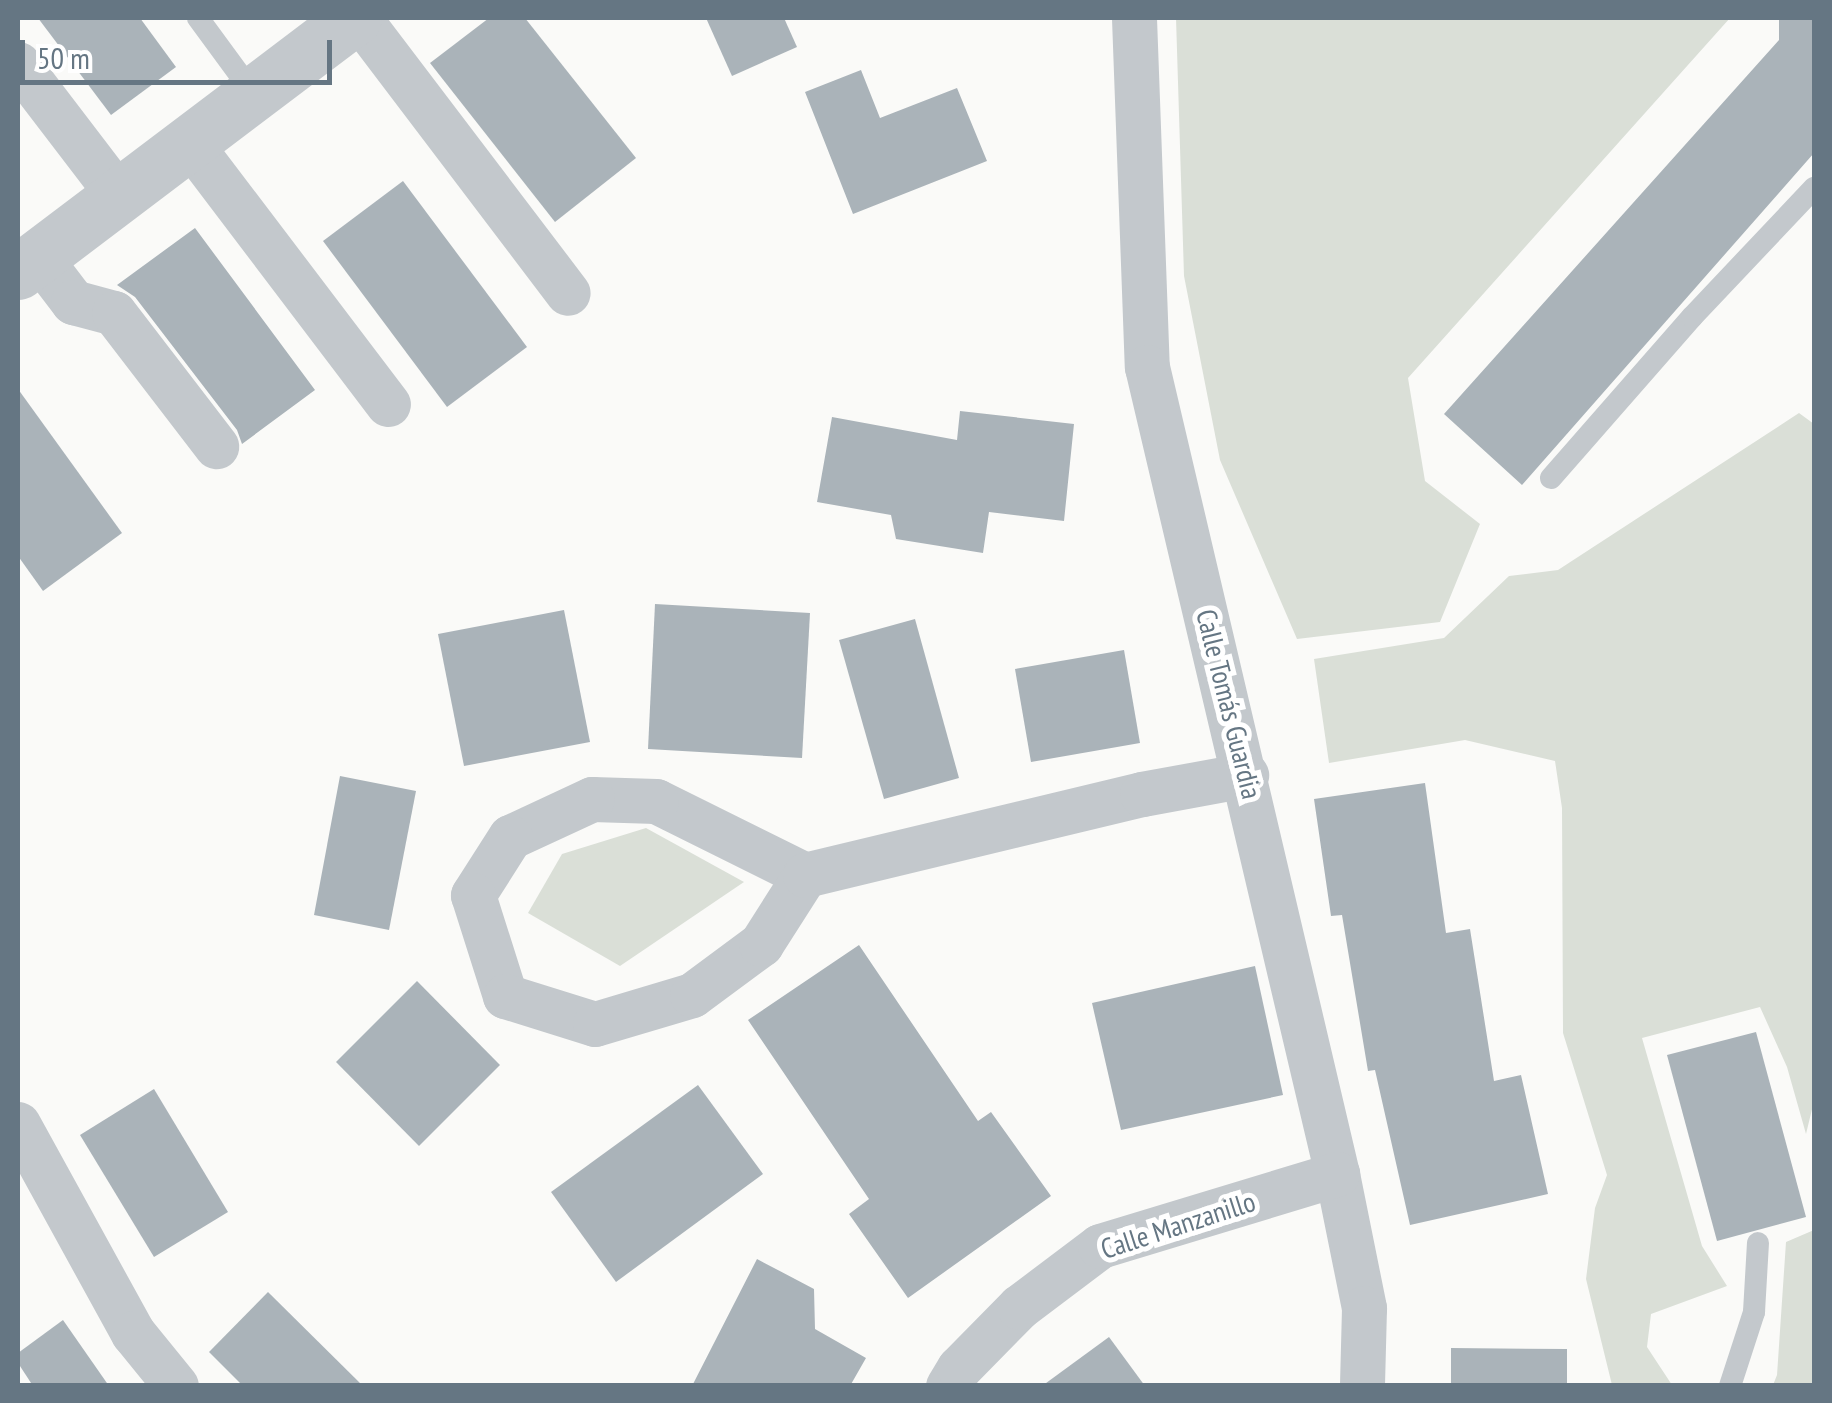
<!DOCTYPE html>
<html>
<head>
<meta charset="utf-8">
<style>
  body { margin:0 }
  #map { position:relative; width:1832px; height:1403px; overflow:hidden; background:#fafaf8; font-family:"PT Sans Narrow",sans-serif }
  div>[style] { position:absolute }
  .green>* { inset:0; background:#dadfd7 }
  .building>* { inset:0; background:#aab3b9 }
  .service>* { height:22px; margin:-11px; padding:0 11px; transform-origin:11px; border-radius:11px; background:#c3c8cc }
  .minor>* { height:45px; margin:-22.5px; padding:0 22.5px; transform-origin:22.5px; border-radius:22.5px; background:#c3c8cc }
  .tertiary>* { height:55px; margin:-27.5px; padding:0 27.5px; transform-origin:27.5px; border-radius:27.5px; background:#c3c8cc }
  span { translate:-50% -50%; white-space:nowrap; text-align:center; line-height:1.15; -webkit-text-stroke:10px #fff; paint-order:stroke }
  .street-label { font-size:28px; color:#657683 }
  .frame { position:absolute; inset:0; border:20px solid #657683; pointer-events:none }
  .scale { position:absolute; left:20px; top:40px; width:312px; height:45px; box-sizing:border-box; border:5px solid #657683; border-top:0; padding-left:12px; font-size:30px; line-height:35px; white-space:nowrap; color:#657683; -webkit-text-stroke:8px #fff; paint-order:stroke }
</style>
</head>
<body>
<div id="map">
  <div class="green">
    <i style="clip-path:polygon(1176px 18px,1730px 18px,1408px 378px,1425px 481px,1480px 524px,1440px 622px,1297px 639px,1220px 460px,1184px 276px)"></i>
    <i style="clip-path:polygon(1799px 413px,1814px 424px,1814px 1101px,1806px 1134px,1787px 1067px,1760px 1007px,1642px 1038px,1702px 1246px,1727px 1286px,1651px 1314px,1647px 1347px,1672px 1385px,1612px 1385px,1586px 1279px,1595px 1208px,1607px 1175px,1563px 1033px,1562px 808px,1555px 761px,1465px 740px,1329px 763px,1314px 659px,1444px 638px,1509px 576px,1558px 570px)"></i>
    <i style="clip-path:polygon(646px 828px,744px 882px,620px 966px,528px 913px,562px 854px)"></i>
    <i style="clip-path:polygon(1814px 1230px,1814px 1385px,1773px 1385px,1777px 1375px,1786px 1242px)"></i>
  </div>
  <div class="building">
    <i style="clip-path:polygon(38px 18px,140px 18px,176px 67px,111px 115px)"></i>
    <i style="clip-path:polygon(489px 18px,525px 18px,636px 158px,555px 222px,430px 63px)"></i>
    <i style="clip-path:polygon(706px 18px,784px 18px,797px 47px,732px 76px)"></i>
    <i style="clip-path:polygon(1779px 18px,1814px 18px,1814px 153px,1522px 485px,1444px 414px,1779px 40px)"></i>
    <i style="clip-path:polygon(861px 70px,880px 118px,957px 88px,987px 161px,853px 214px,805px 92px)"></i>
    <i style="clip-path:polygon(403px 181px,527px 347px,447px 407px,323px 241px)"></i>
    <i style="clip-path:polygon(195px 228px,315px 390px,242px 444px,237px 430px,135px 297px,117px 285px)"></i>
    <i style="clip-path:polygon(18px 389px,122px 533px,43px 591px,18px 556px)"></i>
    <i style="clip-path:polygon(960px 411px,1074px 424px,1064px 521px,989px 512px,983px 553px,896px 539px,891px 515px,817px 502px,832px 417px,957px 440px)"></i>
    <i style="clip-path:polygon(655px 604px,810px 613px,802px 758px,648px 749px)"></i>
    <i style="clip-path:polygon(564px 610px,590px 742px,464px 766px,438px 634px)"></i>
    <i style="clip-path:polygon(915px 619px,959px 778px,884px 799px,839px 640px)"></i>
    <i style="clip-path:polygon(1124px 650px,1140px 743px,1031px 762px,1015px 669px)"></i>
    <i style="clip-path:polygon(340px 776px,416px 791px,389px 930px,314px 915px)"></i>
    <i style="clip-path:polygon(1425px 783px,1446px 933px,1470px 929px,1494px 1081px,1521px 1075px,1548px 1194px,1410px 1225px,1375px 1070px,1368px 1071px,1342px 915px,1331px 916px,1314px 799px)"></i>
    <i style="clip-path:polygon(859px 945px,978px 1121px,991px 1112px,1051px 1196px,908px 1298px,849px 1214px,869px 1199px,748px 1020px)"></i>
    <i style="clip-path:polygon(1255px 966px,1283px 1095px,1121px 1130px,1092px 1003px)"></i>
    <i style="clip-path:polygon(417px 981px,500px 1065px,419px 1146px,336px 1062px)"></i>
    <i style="clip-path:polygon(1756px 1032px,1806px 1217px,1717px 1241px,1667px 1055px)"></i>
    <i style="clip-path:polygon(698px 1085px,763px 1174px,616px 1282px,551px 1192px)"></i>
    <i style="clip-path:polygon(154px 1089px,228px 1212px,154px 1257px,80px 1135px)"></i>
    <i style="clip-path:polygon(757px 1259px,814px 1289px,815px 1329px,866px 1358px,850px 1386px,692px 1386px)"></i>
    <i style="clip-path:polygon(268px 1292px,363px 1386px,243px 1386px,209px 1352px)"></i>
    <i style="clip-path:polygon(63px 1320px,109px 1386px,33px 1386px,18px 1363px,18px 1353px)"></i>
    <i style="clip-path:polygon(1109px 1337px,1145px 1386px,1042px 1386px)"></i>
    <i style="clip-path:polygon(1451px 1348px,1567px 1349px,1567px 1386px,1451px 1386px)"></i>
  </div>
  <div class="service">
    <i style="left:198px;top:18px;width:93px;rotate:53.7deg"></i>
    <i style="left:1551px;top:478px;width:214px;rotate:-48.8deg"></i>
    <i style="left:1692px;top:317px;width:178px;rotate:-46.6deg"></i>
    <i style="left:1730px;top:1386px;width:78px;rotate:-72deg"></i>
    <i style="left:1754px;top:1312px;width:69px;rotate:-86.7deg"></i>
  </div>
  <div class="minor">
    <i style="left:359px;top:18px;width:345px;rotate:52.8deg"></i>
    <i style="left:1134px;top:18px;width:349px;rotate:87.9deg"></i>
    <i style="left:1147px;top:367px;width:829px;rotate:76.75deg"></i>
    <i style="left:1337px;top:1174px;width:137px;rotate:78.6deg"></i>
    <i style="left:1364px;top:1308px;width:78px;rotate:91.5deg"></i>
    <i style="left:18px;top:64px;width:165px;rotate:52.6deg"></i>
    <i style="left:189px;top:142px;width:329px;rotate:52.8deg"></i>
    <i style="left:38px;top:256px;width:58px;rotate:52.7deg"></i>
    <i style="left:73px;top:302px;width:42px;rotate:15deg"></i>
    <i style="left:114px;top:313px;width:168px;rotate:52.5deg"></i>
    <i style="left:805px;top:875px;width:166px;rotate:-153.6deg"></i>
    <i style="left:656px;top:801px;width:64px;rotate:-178.2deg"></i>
    <i style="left:592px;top:799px;width:90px;rotate:155.1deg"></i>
    <i style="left:510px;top:837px;width:69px;rotate:122.5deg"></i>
    <i style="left:473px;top:895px;width:106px;rotate:72.4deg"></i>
    <i style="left:505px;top:996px;width:94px;rotate:17.3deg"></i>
    <i style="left:595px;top:1024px;width:101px;rotate:-16.6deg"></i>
    <i style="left:692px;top:995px;width:86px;rotate:-36.5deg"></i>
    <i style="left:761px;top:944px;width:82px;rotate:-57.5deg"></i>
    <i style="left:805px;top:875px;width:347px;rotate:-13.5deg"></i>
    <i style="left:1142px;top:794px;width:106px;rotate:-10.4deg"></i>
    <i style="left:18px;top:1124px;width:239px;rotate:61.2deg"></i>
    <i style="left:133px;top:1333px;width:68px;rotate:50.9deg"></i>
    <i style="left:948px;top:1386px;width:21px;rotate:-59deg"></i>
    <i style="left:959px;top:1368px;width:86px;rotate:-45.5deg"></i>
    <i style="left:1019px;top:1307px;width:101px;rotate:-37deg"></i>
    <i style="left:1100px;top:1246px;width:248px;rotate:-16.9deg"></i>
  </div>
  <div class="tertiary">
    <i style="left:18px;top:272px;width:421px;rotate:-37.1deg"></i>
  </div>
  <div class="street-label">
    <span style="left:1229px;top:704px;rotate:76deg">Calle Tomás Guardia</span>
    <span style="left:1178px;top:1225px;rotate:-18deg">Calle Manzanillo</span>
  </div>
  <div class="frame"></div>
  <div class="scale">50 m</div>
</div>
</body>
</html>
